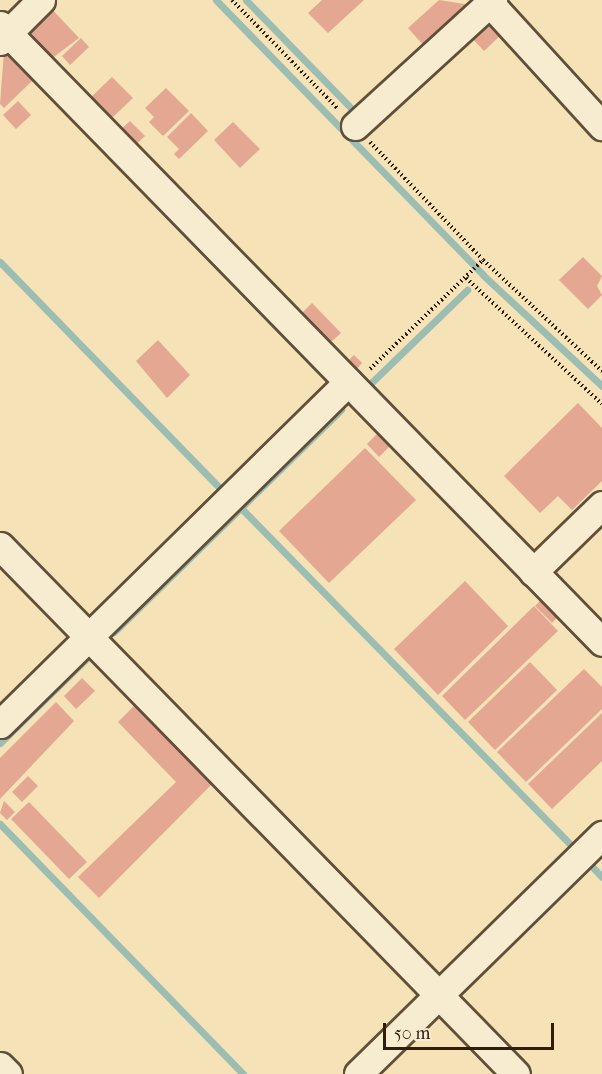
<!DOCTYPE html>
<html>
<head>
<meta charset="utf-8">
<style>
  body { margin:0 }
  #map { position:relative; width:602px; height:1074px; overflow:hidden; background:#f5e2b7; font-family:"IM FELL French Canon",serif }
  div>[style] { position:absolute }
  .stream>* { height:7px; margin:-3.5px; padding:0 3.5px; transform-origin:3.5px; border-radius:3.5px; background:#9cbdb2 }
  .building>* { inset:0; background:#e4a791 }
  .path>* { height:4px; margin-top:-2px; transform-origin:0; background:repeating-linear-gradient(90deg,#2f1e0f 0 1.5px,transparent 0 4.5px) }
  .roads { filter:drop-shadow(2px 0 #604f39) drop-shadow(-2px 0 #604f39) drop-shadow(0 2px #604f39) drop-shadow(0 -2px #604f39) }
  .street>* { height:27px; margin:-13.5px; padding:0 13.5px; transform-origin:13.5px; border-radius:13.5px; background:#f8ecd0 }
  span { translate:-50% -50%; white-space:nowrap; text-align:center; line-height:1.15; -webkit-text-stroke:5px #f8ecd0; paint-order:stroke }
  .scale { position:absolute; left:383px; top:1023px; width:171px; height:27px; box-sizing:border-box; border:3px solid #2f1e0f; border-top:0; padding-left:8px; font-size:18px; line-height:21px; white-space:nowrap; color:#2f1e0f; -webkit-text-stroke:4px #f8ecd0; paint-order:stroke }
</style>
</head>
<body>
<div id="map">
  <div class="stream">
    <i style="left:216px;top:0;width:383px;rotate:45.8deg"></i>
    <i style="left:483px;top:275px;width:163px;rotate:43deg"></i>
    <i style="left:246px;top:0;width:156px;rotate:45.8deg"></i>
    <i style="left:0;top:262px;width:318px;rotate:45.8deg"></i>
    <i style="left:371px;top:383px;width:134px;rotate:-44.1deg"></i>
    <i style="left:241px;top:508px;width:480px;rotate:45.6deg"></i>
    <i style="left:114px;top:632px;width:318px;rotate:-44.4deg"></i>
    <i style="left:0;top:743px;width:122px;rotate:-44.3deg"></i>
    <i style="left:0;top:824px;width:349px;rotate:45.8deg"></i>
    <i style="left:587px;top:861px;width:22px;rotate:47deg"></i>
  </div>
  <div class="building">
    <i style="clip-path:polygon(322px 0,364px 0,328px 33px,308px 13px)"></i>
    <i style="clip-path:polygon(439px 0,471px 5px,424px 46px,408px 28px)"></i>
    <i style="clip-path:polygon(48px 5px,79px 38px,51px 59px,26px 26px)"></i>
    <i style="clip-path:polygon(487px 25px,502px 34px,484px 51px,472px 38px)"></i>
    <i style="clip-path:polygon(81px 38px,89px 47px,70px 65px,62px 56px)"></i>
    <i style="clip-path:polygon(4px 52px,32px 81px,4px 108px,0 104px)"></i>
    <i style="clip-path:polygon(112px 77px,133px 98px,113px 117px,87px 101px)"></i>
    <i style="clip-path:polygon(166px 88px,189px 111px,163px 136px,149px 122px,154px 117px,145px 108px)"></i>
    <i style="clip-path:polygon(18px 101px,31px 115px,16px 129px,3px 115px)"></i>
    <i style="clip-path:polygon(191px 113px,208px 131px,179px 159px,174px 154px,179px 149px,167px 137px)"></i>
    <i style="clip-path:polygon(130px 121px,145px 136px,132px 148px,120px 130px)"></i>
    <i style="clip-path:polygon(233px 122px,260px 149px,240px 168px,214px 140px)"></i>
    <i style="clip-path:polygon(583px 257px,602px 276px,597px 286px,602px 295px,588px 309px,559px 280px)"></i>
    <i style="clip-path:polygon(312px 303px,341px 333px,332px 341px,324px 344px,298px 317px)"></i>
    <i style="clip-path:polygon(158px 340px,190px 375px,167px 398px,136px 361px)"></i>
    <i style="clip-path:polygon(354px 355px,362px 363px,357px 369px,349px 360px)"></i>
    <i style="clip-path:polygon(578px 403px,602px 428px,602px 481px,572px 510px,558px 496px,540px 513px,504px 476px)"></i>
    <i style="clip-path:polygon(379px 432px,391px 445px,379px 457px,367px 444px)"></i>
    <i style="clip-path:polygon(365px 448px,416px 500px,329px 583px,279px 531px)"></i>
    <i style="clip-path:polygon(465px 581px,508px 626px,438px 695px,394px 649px)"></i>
    <i style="clip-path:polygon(545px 596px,561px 614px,552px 623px,535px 606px)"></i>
    <i style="clip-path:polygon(534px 606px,558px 631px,465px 720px,442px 696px)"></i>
    <i style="clip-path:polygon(530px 662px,557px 690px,495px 750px,468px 722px)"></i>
    <i style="clip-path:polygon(584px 669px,602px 687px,602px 709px,526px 782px,497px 752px)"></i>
    <i style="clip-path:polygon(82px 678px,95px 691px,76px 709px,64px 696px)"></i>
    <i style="clip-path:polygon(56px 702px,74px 721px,0 799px,0 758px)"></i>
    <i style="clip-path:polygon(137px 703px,214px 782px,99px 898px,78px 877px,176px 782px,118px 722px)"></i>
    <i style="clip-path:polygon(602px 713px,602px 761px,552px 809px,528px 784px)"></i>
    <i style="clip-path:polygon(28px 776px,38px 786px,22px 802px,12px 792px)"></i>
    <i style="clip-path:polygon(4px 801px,15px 812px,7px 820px,0 813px)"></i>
    <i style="clip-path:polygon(29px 802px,87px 862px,69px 879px,11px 819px)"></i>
  </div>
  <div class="path">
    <i style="left:232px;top:0;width:152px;rotate:45.8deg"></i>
    <i style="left:370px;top:142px;width:163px;rotate:46.2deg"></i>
    <i style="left:483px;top:260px;width:163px;rotate:43deg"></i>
    <i style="left:466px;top:278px;width:185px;rotate:42.8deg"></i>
    <i style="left:370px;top:369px;width:157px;rotate:-44deg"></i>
  </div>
  <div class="roads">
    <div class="street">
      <i style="left:487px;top:0;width:171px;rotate:47.6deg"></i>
      <i style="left:0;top:25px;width:862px;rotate:45.7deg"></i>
      <i style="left:0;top:41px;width:58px;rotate:-45deg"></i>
      <i style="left:355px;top:126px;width:187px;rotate:-42.4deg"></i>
      <i style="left:0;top:546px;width:738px;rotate:45.66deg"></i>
      <i style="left:533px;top:572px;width:96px;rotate:-44.2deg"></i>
      <i style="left:0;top:724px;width:488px;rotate:-44.5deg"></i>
      <i style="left:0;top:1066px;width:11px;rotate:45deg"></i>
      <i style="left:358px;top:1074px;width:342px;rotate:-44.4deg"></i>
    </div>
  </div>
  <div class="scale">50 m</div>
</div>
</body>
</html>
